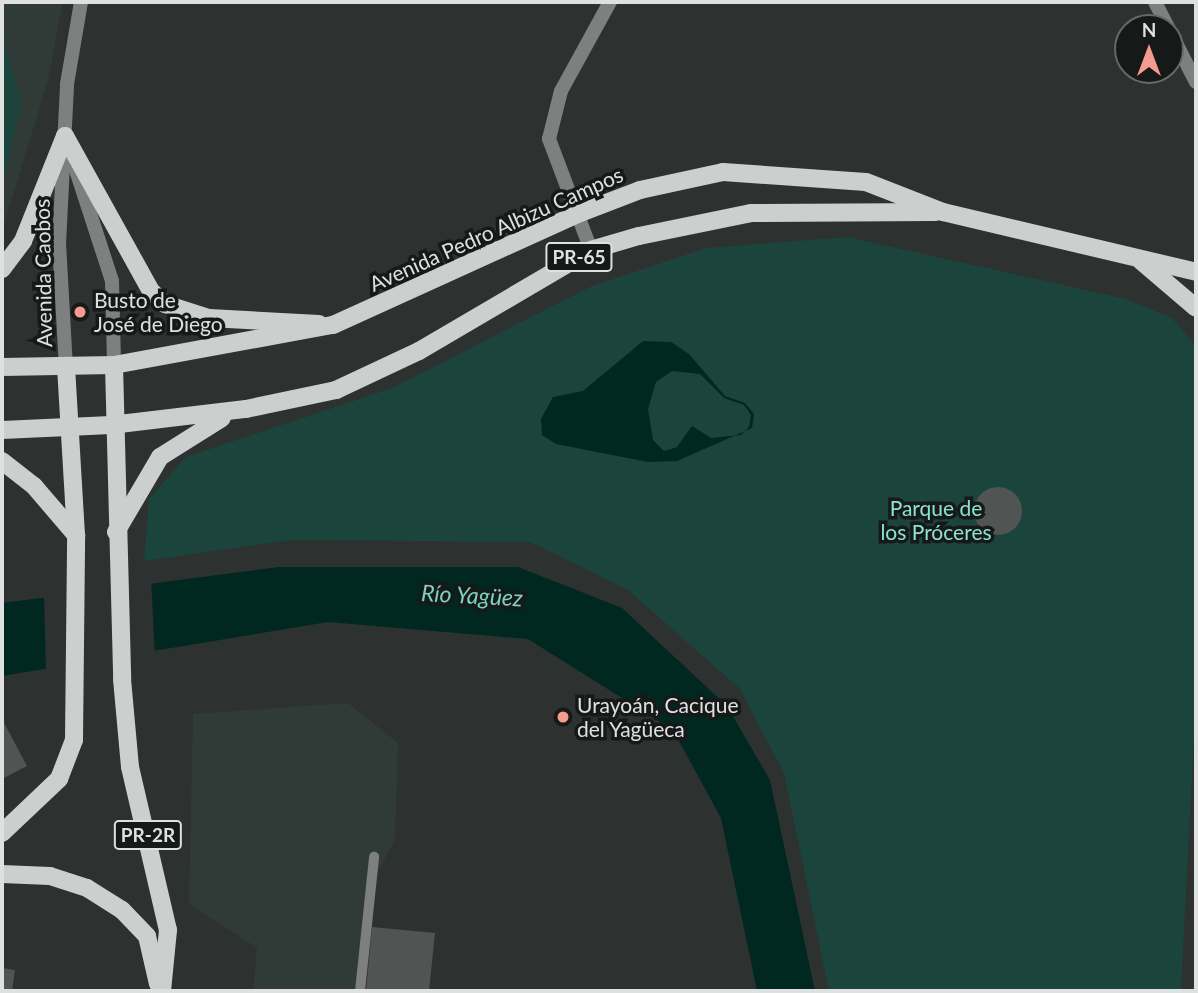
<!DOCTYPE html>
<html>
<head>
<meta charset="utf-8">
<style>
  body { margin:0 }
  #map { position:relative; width:1198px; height:993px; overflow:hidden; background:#2d3130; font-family:Lato,sans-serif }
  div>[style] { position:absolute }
  .built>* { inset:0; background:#303b38 }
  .green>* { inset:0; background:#1b443c }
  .water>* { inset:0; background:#002821 }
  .pier>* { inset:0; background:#2d3130 }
  .building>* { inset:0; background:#505453 }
  .round { border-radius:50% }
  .service>* { height:10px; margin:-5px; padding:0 5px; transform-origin:5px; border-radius:5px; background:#7e807f }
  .minor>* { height:14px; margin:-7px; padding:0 7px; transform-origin:7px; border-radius:7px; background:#7e807f }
  .primary>* { height:18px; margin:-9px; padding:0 9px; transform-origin:9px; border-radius:9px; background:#cbcfce }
  .dots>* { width:19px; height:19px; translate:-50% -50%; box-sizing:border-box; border:4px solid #171918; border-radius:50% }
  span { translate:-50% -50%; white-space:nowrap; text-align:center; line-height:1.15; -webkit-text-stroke:7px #171918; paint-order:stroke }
  .shield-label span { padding:2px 5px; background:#171918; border:2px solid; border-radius:5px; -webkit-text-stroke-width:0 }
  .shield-label { font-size:19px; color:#dfe1e0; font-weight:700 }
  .street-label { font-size:21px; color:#dfe1e0 }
  .poi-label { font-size:21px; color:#dfe1e0 }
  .left { translate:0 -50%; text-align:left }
  .park-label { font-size:21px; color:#8ae3d0 }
  .water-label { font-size:23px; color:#7ad2bf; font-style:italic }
  .frame { position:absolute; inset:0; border:4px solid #dfe1e0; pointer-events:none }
  .north { position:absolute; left:1114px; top:14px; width:70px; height:70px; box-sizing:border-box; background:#171918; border:2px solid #676968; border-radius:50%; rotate:0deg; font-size:19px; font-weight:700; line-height:28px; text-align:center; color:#dfe1e0 }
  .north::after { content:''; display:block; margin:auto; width:24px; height:32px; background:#f59c90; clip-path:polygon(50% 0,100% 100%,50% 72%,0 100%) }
</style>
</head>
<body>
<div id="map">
  <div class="built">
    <i style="clip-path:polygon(2px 2px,63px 2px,48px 80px,2px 231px)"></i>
    <i style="clip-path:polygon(348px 703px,398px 743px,395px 839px,375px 878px,363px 991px,253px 991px,257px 948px,189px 904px,193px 714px)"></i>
  </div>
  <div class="green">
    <i style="clip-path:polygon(2px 30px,21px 104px,2px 189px)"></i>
    <i style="clip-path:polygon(848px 237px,1126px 299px,1172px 318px,1196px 346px,1196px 697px,1181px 991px,829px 991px,784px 773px,739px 688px,628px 590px,530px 542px,290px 540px,144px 561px,149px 499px,186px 457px,392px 388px,592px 286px,706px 248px)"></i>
  </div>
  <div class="water">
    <i style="clip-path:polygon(evenodd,643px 341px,671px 342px,689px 354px,725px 396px,745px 403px,754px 414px,752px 428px,677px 461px,648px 462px,556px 444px,542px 435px,541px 419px,553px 397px,583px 391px,643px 341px,672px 371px,700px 374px,724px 398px,744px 405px,751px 415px,749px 427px,741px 435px,711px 438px,692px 426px,677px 447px,664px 451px,653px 440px,648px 409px,656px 382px,672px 371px)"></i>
    <i style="clip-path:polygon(279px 567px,518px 567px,622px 608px,727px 706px,770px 780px,815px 991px,757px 991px,721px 818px,673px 730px,528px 639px,328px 622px,2px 676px,2px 603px)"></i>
  </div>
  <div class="pier">
    <i style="clip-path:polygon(151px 578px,155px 656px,46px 673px,44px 593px)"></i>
  </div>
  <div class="building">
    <i class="round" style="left:974px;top:487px;width:48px;height:48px"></i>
    <i style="clip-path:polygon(2px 719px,27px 766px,2px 779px)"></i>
    <i style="clip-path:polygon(372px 927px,435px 933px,429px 991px,366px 991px)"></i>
    <i style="clip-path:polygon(2px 968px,15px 970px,12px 991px,2px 991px)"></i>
  </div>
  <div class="service">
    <i style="left:360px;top:991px;width:135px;rotate:-84deg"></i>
  </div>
  <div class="minor">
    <i style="left:1155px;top:2px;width:90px;rotate:62.9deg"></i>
    <i style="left:74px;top:164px;width:123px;rotate:72deg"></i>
    <i style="left:112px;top:281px;width:84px;rotate:88.6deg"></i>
    <i style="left:591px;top:250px;width:119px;rotate:-110.7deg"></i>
    <i style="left:549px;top:139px;width:49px;rotate:-76deg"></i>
    <i style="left:561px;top:91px;width:102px;rotate:-61.2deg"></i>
    <i style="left:66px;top:368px;width:124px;rotate:-93.2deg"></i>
    <i style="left:59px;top:244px;width:160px;rotate:-87.1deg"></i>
    <i style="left:67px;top:84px;width:83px;rotate:-80.3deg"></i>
  </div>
  <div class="primary">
    <i style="left:65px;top:136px;width:177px;rotate:61deg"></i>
    <i style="left:151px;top:291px;width:19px;rotate:43deg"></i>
    <i style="left:165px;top:304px;width:46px;rotate:17.7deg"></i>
    <i style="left:209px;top:318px;width:110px;rotate:3.1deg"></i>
    <i style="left:1141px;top:261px;width:72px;rotate:40.5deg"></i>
    <i style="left:2px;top:269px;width:35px;rotate:-53deg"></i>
    <i style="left:23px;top:241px;width:113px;rotate:-68.2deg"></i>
    <i style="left:114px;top:365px;width:314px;rotate:88.5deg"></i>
    <i style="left:122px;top:679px;width:88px;rotate:84.8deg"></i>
    <i style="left:130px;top:767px;width:167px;rotate:76.9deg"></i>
    <i style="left:168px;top:930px;width:61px;rotate:95.6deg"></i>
    <i style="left:2px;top:367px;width:112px;rotate:-1deg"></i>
    <i style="left:114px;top:365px;width:223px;rotate:-10.4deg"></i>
    <i style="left:333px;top:325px;width:271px;rotate:-24.4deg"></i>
    <i style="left:580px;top:213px;width:64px;rotate:-21deg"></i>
    <i style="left:640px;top:190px;width:85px;rotate:-12.2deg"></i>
    <i style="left:723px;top:172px;width:143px;rotate:4deg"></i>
    <i style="left:866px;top:182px;width:83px;rotate:21.3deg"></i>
    <i style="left:943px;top:212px;width:260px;rotate:13.3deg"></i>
    <i style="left:2px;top:430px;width:109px;rotate:-2.6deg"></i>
    <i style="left:111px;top:425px;width:136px;rotate:-6.8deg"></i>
    <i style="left:246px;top:409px;width:92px;rotate:-11.9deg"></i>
    <i style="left:336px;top:390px;width:92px;rotate:-25.2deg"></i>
    <i style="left:419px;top:351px;width:199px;rotate:-30.4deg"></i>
    <i style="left:591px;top:250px;width:50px;rotate:-16.3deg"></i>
    <i style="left:639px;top:236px;width:114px;rotate:-11.6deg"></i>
    <i style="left:751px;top:213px;width:185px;rotate:-0.3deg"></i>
    <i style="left:2px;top:461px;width:41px;rotate:38deg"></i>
    <i style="left:34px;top:486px;width:65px;rotate:49.4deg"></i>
    <i style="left:116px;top:532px;width:87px;rotate:-59.6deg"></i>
    <i style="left:160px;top:457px;width:73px;rotate:-32.2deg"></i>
    <i style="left:2px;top:833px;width:79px;rotate:-43.5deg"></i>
    <i style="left:59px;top:779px;width:42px;rotate:-69deg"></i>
    <i style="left:74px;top:740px;width:205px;rotate:-89.4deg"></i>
    <i style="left:76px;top:535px;width:167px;rotate:-93.4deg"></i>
    <i style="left:2px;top:874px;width:48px;rotate:2.4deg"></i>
    <i style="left:50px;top:876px;width:39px;rotate:18deg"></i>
    <i style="left:87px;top:888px;width:41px;rotate:32.2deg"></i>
    <i style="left:122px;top:910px;width:36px;rotate:46deg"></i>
    <i style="left:147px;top:936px;width:49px;rotate:77.1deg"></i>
  </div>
  <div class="dots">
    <i style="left:80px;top:312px;background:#f59c90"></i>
    <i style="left:563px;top:717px;background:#f59c90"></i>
  </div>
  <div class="shield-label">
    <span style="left:579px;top:257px">PR-65</span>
    <span style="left:148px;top:835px">PR-2R</span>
  </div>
  <div class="street-label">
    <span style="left:496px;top:229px;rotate:-24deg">Avenida Pedro Albizu Campos</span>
    <span style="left:43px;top:273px;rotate:-91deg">Avenida Caobos</span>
  </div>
  <div class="poi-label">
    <span class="left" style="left:94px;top:312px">Busto de<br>José de Diego</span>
    <span class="left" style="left:577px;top:717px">Urayoán, Cacique<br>del Yagüeca</span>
  </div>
  <div class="park-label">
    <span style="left:936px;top:520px">Parque de<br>los Próceres</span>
  </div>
  <div class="water-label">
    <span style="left:472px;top:595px;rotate:3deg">Río Yagüez</span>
  </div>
  <div class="frame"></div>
  <div class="north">N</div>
</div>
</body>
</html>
